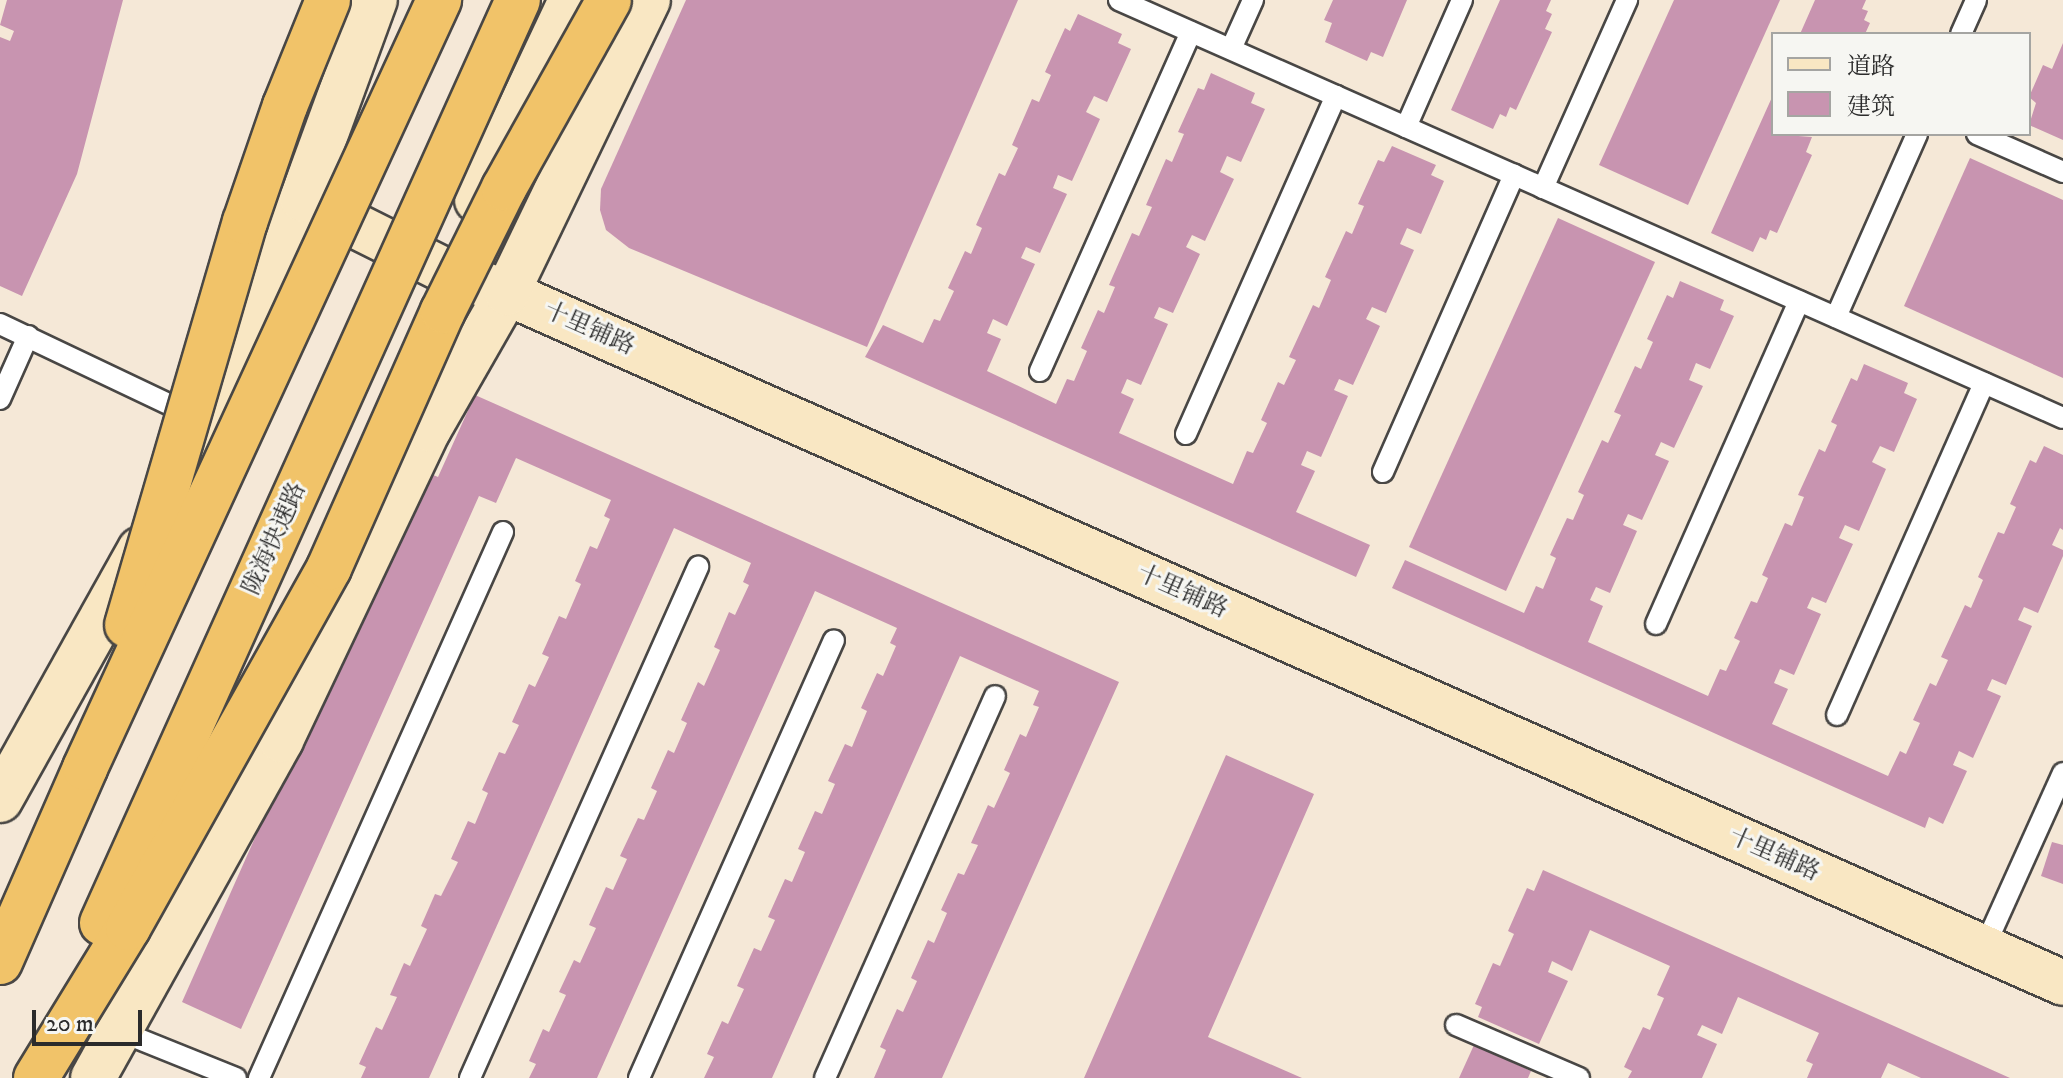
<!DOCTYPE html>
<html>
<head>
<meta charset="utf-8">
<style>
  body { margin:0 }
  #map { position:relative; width:2063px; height:1078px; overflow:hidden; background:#f5e8d7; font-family:"IM FELL DW Pica","Noto Serif SC",serif }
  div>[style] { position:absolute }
  .building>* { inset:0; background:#c894b0 }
  .roads { filter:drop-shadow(2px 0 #494745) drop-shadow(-2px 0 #494745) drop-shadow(0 2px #494745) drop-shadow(0 -2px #494745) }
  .lane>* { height:20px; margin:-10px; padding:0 10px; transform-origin:10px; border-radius:10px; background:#fff }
  .secondary>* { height:44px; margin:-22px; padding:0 22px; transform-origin:22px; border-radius:22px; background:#f9e7c3 }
  .bridges { filter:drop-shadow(2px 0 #494745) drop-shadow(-2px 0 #494745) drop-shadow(0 2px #494745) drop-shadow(0 -2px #494745) }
  .highway-bridge>* { height:44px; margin:-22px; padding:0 22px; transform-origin:22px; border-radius:22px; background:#f1c369 }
  span { translate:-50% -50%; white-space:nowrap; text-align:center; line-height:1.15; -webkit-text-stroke:6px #f6f6f2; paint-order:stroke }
  .street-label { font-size:24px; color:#2b2b2b }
  .legend { position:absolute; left:1771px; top:32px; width:260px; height:104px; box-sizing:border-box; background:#f6f6f2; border:2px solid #a5a5a2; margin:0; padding:10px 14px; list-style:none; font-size:24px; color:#2b2b2b }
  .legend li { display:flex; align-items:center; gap:16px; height:40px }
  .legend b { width:40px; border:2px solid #a5a5a2 }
  .scale { position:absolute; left:32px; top:1010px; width:110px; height:36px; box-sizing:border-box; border:4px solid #2b2b2b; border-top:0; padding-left:10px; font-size:24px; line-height:28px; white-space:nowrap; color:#2b2b2b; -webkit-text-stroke:6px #f6f6f2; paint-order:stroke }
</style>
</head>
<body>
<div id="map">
  <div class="building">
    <i style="clip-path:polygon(7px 0,123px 0,77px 174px,22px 296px,0 286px,0 37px,10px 41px,14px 31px,0 25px)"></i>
    <i style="clip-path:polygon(686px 0,1018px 0,867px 347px,629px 248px,606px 230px,600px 210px,601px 189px)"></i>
    <i style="clip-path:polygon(1333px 0,1407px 0,1383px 57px,1371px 52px,1367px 61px,1325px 42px,1332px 23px,1324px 20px)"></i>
    <i style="clip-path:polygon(1500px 0,1551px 0,1546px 11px,1552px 14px,1545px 29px,1552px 32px,1516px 110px,1510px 107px,1506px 117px,1500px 114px,1493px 129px,1451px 110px)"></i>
    <i style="clip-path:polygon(1674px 0,1780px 0,1688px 205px,1599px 165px)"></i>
    <i style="clip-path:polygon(1815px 0,1866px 0,1862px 9px,1868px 11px,1864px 20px,1870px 23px,1865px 34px,1800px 34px)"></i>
    <i style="clip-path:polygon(1078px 14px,1122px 34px,1118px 43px,1131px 49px,1107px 102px,1094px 96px,1086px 112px,1100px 119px,1072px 181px,1058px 175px,1053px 188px,1067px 194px,1040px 253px,1026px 247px,1021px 258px,1035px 264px,1007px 326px,993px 319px,987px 333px,1001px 339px,987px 371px,1056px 404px,1067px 379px,1074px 381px,1087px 351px,1081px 348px,1098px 310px,1104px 313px,1115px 287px,1109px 285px,1132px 233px,1139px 236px,1152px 207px,1146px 205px,1166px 159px,1172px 162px,1184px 134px,1178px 132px,1198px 88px,1204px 90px,1211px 73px,1255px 93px,1251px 103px,1265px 109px,1241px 162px,1227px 156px,1220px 172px,1234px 179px,1205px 241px,1192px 235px,1186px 247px,1200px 254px,1173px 313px,1159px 307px,1154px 318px,1168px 324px,1141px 385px,1127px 379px,1121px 393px,1134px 399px,1119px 433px,1233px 484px,1247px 451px,1253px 453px,1267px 423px,1261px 420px,1278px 382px,1284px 385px,1296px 360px,1289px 357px,1313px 305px,1319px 308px,1331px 280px,1325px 277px,1346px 231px,1352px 234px,1364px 206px,1358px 204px,1378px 160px,1384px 162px,1392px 146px,1436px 165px,1431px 175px,1444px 181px,1421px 234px,1407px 228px,1400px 244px,1414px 250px,1386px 313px,1372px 307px,1366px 319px,1380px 326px,1353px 385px,1339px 379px,1334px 390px,1348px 396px,1321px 457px,1307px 451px,1301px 465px,1315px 471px,1296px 512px,1370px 545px,1356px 577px,865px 357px,883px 325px,923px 343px,934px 319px,940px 321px,954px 291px,948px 288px,965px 251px,971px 254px,982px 228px,976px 225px,999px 173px,1005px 176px,1018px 148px,1012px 145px,1032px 99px,1039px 102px,1051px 75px,1045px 72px,1065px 28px,1070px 31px)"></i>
    <i style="clip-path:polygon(2063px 43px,2063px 140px,2029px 125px,2036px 103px,2029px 97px,2043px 65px,2052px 69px)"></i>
    <i style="clip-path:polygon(1773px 95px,1773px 134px,1812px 137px,1806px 152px,1812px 155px,1777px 233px,1770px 230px,1766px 240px,1760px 237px,1753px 252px,1711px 233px)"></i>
    <i style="clip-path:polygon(1970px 158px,2063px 200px,2063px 378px,1904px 306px)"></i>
    <i style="clip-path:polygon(1558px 218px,1655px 262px,1506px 591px,1409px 547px)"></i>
    <i style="clip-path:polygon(1680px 281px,1724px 300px,1720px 310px,1734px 316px,1710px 369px,1696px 363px,1689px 380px,1703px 386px,1674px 448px,1661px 442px,1655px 455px,1669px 461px,1642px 520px,1628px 514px,1623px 525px,1637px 531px,1610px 593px,1596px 587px,1590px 600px,1603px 606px,1588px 642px,1708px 696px,1720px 669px,1726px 671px,1740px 641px,1734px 638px,1751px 601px,1757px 603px,1768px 578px,1762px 575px,1785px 523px,1792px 526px,1804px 497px,1798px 495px,1819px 449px,1825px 452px,1837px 425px,1831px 422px,1851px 378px,1857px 381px,1864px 364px,1908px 383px,1904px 393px,1917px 399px,1894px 452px,1880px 446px,1872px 462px,1886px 469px,1859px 531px,1845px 525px,1839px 538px,1853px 544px,1826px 603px,1812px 597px,1807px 608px,1821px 614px,1794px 675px,1780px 669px,1774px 683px,1788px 689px,1772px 724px,1888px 776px,1900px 751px,1906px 754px,1920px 723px,1913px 720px,1930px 683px,1936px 686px,1948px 660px,1941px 657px,1965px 605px,1971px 608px,1983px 580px,1978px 577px,1998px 532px,2004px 534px,2016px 507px,2010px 504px,2030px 460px,2036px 463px,2044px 446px,2063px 455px,2063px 530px,2060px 528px,2052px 545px,2063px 550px,2063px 556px,2038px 613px,2024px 607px,2018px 620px,2032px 626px,2006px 685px,1992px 679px,1987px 690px,2001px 696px,1973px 758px,1959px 751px,1953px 765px,1967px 771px,1943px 824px,1929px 817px,1925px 828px,1392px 588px,1405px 560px,1524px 613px,1536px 586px,1543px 589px,1556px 558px,1550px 555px,1567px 518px,1573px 520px,1584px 495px,1578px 492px,1602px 440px,1608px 443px,1621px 415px,1614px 412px,1635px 366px,1641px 369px,1653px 342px,1647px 339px,1667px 295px,1673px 298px)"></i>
    <i style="clip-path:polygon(475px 395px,1119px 682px,942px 1078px,874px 1078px,886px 1050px,880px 1047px,897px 1009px,903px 1012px,917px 981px,911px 978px,928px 940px,934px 943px,947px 913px,941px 910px,958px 873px,964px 875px,978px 845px,971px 843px,988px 805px,994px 808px,1010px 773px,1004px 770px,1020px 734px,1026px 737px,1039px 707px,1033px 705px,1039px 691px,960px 656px,772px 1078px,704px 1078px,714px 1057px,707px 1054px,722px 1021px,728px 1024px,744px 989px,737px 986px,754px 948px,761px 951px,775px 920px,768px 917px,785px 879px,792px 882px,805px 852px,798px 849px,815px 811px,822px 814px,835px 784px,828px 781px,845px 744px,852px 747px,867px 711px,861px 708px,877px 673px,883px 676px,896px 646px,890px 643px,897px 628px,815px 591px,597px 1078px,529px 1078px,536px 1064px,529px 1061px,543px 1029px,549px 1032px,566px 995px,559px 992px,574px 960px,580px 963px,596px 928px,589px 925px,606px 887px,613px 890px,627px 859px,620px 856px,638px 818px,644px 820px,657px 791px,651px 788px,668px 750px,674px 753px,687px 723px,681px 720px,698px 682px,704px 686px,720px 650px,714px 647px,729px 612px,735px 615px,749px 585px,743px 582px,751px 563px,674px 528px,429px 1078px,361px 1078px,366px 1067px,359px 1064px,376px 1027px,382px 1030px,397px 997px,390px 995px,404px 963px,410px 966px,427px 929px,421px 926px,435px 894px,441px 896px,458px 862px,451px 859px,468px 821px,475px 824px,488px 793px,482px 790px,499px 752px,505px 754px,519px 725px,512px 722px,529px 684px,535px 687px,549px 657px,542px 654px,559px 616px,566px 619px,581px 584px,575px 581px,590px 546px,597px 549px,610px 519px,604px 516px,611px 500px,516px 458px,496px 503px,479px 496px,241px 1029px,182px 1002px,419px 469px,438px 477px)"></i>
    <i style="clip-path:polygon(1226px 755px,1314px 794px,1208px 1037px,1302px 1078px,1084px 1078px)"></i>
    <i style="clip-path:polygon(2052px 842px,2063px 845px,2063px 884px,2041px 876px)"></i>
    <i style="clip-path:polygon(1543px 870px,1903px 1030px,2010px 1078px,1921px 1078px,1888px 1063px,1881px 1078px,1807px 1078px,1813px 1064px,1806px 1061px,1819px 1033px,1738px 997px,1722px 1034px,1702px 1025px,1697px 1035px,1717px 1044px,1702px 1078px,1628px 1078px,1632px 1071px,1624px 1067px,1643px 1027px,1650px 1030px,1664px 998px,1657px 995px,1670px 966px,1590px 930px,1572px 971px,1552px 961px,1548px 972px,1568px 981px,1539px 1044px,1478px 1017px,1482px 1007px,1475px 1004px,1493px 963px,1500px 966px,1514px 934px,1508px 931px,1527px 888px,1534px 891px)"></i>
    <i style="clip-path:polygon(1474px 1045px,1531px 1071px,1528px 1078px,1459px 1078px)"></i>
  </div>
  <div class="roads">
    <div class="lane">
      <i style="left:1119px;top:0;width:1032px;rotate:23.88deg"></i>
      <i style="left:1961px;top:34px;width:37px;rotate:-66deg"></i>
      <i style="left:1231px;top:49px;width:54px;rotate:-65.8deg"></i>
      <i style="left:1406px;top:127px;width:139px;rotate:-66.2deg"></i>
      <i style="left:1977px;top:134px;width:94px;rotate:23.8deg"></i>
      <i style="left:1543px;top:188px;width:206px;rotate:-65.9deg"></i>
      <i style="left:1836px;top:317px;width:200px;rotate:-66.1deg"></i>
      <i style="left:0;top:324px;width:212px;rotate:25.4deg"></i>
      <i style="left:1040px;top:371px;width:371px;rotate:-66deg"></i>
      <i style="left:0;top:399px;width:69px;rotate:-66deg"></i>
      <i style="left:1186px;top:434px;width:370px;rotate:-66.1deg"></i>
      <i style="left:1383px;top:472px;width:325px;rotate:-66.2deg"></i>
      <i style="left:1656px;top:624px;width:353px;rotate:-66.1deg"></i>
      <i style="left:1837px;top:715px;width:363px;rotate:-66.1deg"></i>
      <i style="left:1984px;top:948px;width:192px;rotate:-65.7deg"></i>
      <i style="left:1456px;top:1025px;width:134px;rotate:23.3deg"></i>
      <i style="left:119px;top:1031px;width:126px;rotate:21.9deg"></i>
      <i style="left:259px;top:1078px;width:598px;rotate:-65.92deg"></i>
      <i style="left:470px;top:1078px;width:560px;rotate:-65.95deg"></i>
      <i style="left:639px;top:1078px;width:479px;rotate:-66deg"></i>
      <i style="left:825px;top:1078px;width:418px;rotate:-66deg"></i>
    </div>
    <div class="secondary">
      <i style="left:302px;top:199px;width:159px;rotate:26.6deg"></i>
      <i style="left:444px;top:270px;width:67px;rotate:20.1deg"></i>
      <i style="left:507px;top:293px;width:1702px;rotate:23.91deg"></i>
      <i style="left:477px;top:200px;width:221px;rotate:-64.8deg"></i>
      <i style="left:179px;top:478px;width:62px;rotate:-60.1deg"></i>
      <i style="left:210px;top:424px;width:243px;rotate:-67.8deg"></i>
      <i style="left:302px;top:199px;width:212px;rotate:-69.9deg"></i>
      <i style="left:0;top:800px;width:287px;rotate:-60.8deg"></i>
      <i style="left:93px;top:1078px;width:387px;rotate:-60.9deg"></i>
      <i style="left:281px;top:740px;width:344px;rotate:-64.6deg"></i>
      <i style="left:429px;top:429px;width:157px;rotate:-60.2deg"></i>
      <i style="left:507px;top:293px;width:325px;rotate:-64.3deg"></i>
    </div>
  </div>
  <div class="bridges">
    <div class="highway-bridge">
      <i style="left:127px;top:625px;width:420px;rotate:-73.7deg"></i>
      <i style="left:245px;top:222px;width:123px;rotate:-71deg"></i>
      <i style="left:285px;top:106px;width:114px;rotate:-67.9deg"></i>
      <i style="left:102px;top:923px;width:1012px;rotate:-65.74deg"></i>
      <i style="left:0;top:962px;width:212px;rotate:-66.3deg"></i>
      <i style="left:85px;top:768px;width:846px;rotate:-65.25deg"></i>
      <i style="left:36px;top:1078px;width:176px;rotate:-58.5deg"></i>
      <i style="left:128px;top:928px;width:412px;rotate:-60.8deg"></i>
      <i style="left:329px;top:568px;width:281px;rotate:-66.1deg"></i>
      <i style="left:443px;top:311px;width:137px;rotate:-63.6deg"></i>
      <i style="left:504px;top:188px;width:215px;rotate:-60.8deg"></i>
    </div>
  </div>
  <div class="street-label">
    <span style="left:589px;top:329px;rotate:24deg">十里铺路</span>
    <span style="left:275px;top:539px;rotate:-66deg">陇海快速路</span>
    <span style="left:1182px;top:592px;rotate:24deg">十里铺路</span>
    <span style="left:1774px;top:855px;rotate:24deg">十里铺路</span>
  </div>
  <ul class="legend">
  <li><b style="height:10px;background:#f9e7c3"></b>道路</li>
  <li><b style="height:22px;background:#c894b0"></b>建筑</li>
  </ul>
  <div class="scale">20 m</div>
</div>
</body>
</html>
